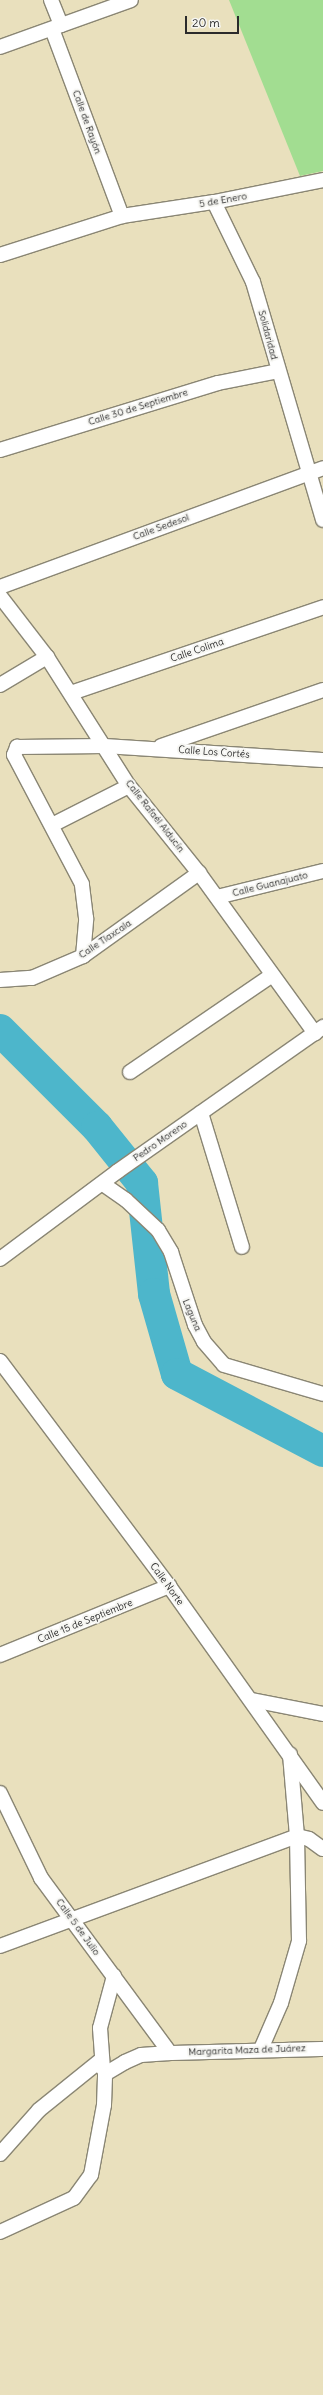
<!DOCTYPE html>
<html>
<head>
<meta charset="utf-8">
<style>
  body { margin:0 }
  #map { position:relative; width:323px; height:2395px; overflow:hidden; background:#e9e0bd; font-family:Delius,sans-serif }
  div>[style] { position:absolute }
  .green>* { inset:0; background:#a2dd91 }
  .river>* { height:32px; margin:-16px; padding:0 16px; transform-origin:16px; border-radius:16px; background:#4db6cb }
  .roads { filter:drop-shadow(1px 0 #8a8674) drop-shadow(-1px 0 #8a8674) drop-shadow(0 1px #8a8674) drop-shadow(0 -1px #8a8674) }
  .minor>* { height:14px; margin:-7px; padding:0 7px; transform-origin:7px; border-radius:7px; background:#fff }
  span { translate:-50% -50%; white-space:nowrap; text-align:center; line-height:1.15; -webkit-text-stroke:4px #f6f6f2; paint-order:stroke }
  .street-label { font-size:10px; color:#2b2b2b }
  .scale { position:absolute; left:185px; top:16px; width:54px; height:18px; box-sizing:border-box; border:2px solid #2b2b2b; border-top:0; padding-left:5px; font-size:12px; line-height:14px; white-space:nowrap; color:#2b2b2b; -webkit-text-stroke:3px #f6f6f2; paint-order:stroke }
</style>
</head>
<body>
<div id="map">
  <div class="green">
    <i style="clip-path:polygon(229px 0,323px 0,323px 171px,300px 176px)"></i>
  </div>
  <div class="river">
    <i style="left:0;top:1030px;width:137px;rotate:45deg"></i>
    <i style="left:97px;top:1127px;width:72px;rotate:51.2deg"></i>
    <i style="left:142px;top:1183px;width:112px;rotate:83.8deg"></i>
    <i style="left:154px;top:1294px;width:83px;rotate:74deg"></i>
    <i style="left:177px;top:1374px;width:165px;rotate:27.8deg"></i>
  </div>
  <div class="roads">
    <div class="minor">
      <i style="left:51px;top:0;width:27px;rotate:68deg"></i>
      <i style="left:52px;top:29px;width:200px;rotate:69.5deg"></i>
      <i style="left:0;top:47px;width:139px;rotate:-19.7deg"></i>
      <i style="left:214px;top:202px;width:89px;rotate:64deg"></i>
      <i style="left:253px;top:282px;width:248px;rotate:73.6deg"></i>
      <i style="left:0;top:255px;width:128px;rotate:-17.7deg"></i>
      <i style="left:122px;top:216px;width:93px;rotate:-8.7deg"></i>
      <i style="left:214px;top:202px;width:111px;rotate:-11.4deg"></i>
      <i style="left:0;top:450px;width:228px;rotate:-17.1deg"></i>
      <i style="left:218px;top:383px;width:61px;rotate:-11.3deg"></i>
      <i style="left:0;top:587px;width:344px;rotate:-20.2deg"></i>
      <i style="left:0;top:596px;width:77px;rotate:52.4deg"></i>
      <i style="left:47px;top:657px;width:153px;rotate:57.6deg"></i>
      <i style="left:129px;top:786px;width:112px;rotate:51.2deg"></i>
      <i style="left:199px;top:873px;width:198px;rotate:54.1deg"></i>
      <i style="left:0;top:685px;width:55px;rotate:-30.8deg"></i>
      <i style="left:71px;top:693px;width:266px;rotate:-18.8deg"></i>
      <i style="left:161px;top:746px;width:171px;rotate:-19.1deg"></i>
      <i style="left:54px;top:824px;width:84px;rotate:-26.9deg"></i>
      <i style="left:217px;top:897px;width:109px;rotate:-13.8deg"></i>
      <i style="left:83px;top:956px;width:38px;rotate:-85deg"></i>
      <i style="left:86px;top:918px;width:34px;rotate:-97deg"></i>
      <i style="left:82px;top:884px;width:146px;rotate:-117.8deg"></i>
      <i style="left:14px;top:755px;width:9px;rotate:-69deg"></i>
      <i style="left:17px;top:747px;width:87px;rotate:-0.7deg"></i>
      <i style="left:104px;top:746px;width:219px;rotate:3.7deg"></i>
      <i style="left:0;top:980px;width:32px;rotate:-4deg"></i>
      <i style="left:32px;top:978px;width:56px;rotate:-23.3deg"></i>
      <i style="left:83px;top:956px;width:143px;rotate:-35.6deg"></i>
      <i style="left:130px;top:1072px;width:172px;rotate:-34.3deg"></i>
      <i style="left:201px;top:1113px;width:140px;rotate:73deg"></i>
      <i style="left:103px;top:1184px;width:28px;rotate:35deg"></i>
      <i style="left:126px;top:1200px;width:44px;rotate:43.2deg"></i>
      <i style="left:158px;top:1230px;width:26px;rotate:59deg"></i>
      <i style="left:171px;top:1252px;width:77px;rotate:71.8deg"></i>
      <i style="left:195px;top:1325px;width:19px;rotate:62deg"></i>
      <i style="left:204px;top:1342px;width:30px;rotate:49deg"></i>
      <i style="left:224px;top:1365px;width:103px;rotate:16.3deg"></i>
      <i style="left:0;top:1259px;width:147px;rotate:-36.7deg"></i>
      <i style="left:118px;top:1171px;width:251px;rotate:-35.1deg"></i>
      <i style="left:0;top:1361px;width:281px;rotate:53.1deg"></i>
      <i style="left:169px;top:1586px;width:266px;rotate:54.6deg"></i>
      <i style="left:0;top:1655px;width:183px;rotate:-22.2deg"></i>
      <i style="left:252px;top:1700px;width:72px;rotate:11.2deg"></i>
      <i style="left:0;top:1793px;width:94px;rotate:64.2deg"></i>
      <i style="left:41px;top:1878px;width:217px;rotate:53.6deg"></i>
      <i style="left:0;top:1946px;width:317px;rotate:-20.3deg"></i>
      <i style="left:297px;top:1836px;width:12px;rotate:14deg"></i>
      <i style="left:309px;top:1839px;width:17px;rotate:36deg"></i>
      <i style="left:261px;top:2049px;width:50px;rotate:-66.5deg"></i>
      <i style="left:281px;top:2003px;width:65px;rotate:-73.8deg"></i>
      <i style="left:299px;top:1941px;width:105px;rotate:-91.1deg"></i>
      <i style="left:297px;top:1836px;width:82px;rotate:-94.9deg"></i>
      <i style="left:103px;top:2069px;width:41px;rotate:-94.2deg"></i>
      <i style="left:100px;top:2028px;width:54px;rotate:-74.9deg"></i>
      <i style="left:0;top:2154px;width:59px;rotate:-48.4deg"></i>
      <i style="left:39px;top:2110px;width:80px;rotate:-38.9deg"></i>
      <i style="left:0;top:2232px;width:81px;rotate:-24.7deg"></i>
      <i style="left:74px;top:2198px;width:29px;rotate:-54deg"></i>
      <i style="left:91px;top:2175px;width:71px;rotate:-79.5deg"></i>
      <i style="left:104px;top:2105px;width:31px;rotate:-88deg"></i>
      <i style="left:105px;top:2074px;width:23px;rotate:-31deg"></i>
      <i style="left:125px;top:2062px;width:17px;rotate:-24deg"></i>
      <i style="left:141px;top:2055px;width:29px;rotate:-4deg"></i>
      <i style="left:170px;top:2053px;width:153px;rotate:-1.5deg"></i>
    </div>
  </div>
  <div class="street-label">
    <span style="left:87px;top:122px;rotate:70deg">Calle de Rayón</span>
    <span style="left:223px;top:200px;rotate:-10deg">5 de Enero</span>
    <span style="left:268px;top:335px;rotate:75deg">Solidaridad</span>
    <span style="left:138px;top:407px;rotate:-17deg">Calle 30 de Septiembre</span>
    <span style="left:161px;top:527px;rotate:-20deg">Calle Sedesol</span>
    <span style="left:197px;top:650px;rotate:-19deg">Calle Colima</span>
    <span style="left:214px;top:752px;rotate:4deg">Calle Los Cortés</span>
    <span style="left:155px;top:816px;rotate:52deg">Calle Rafaél Alducín</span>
    <span style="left:270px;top:884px;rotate:-14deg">Calle Guanajuato</span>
    <span style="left:105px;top:939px;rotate:-34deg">Calle Tlaxcala</span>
    <span style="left:160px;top:1141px;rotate:-35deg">Pedro Moreno</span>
    <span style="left:192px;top:1315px;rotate:67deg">Laguna</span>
    <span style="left:167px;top:1584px;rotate:54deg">Calle Norte</span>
    <span style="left:85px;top:1621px;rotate:-22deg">Calle 15 de Septiembre</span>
    <span style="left:78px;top:1927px;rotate:54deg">Calle 5 de Julio</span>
    <span style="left:247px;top:2050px;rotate:-2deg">Margarita Maza de Juárez</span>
  </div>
  <div class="scale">20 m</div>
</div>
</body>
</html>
